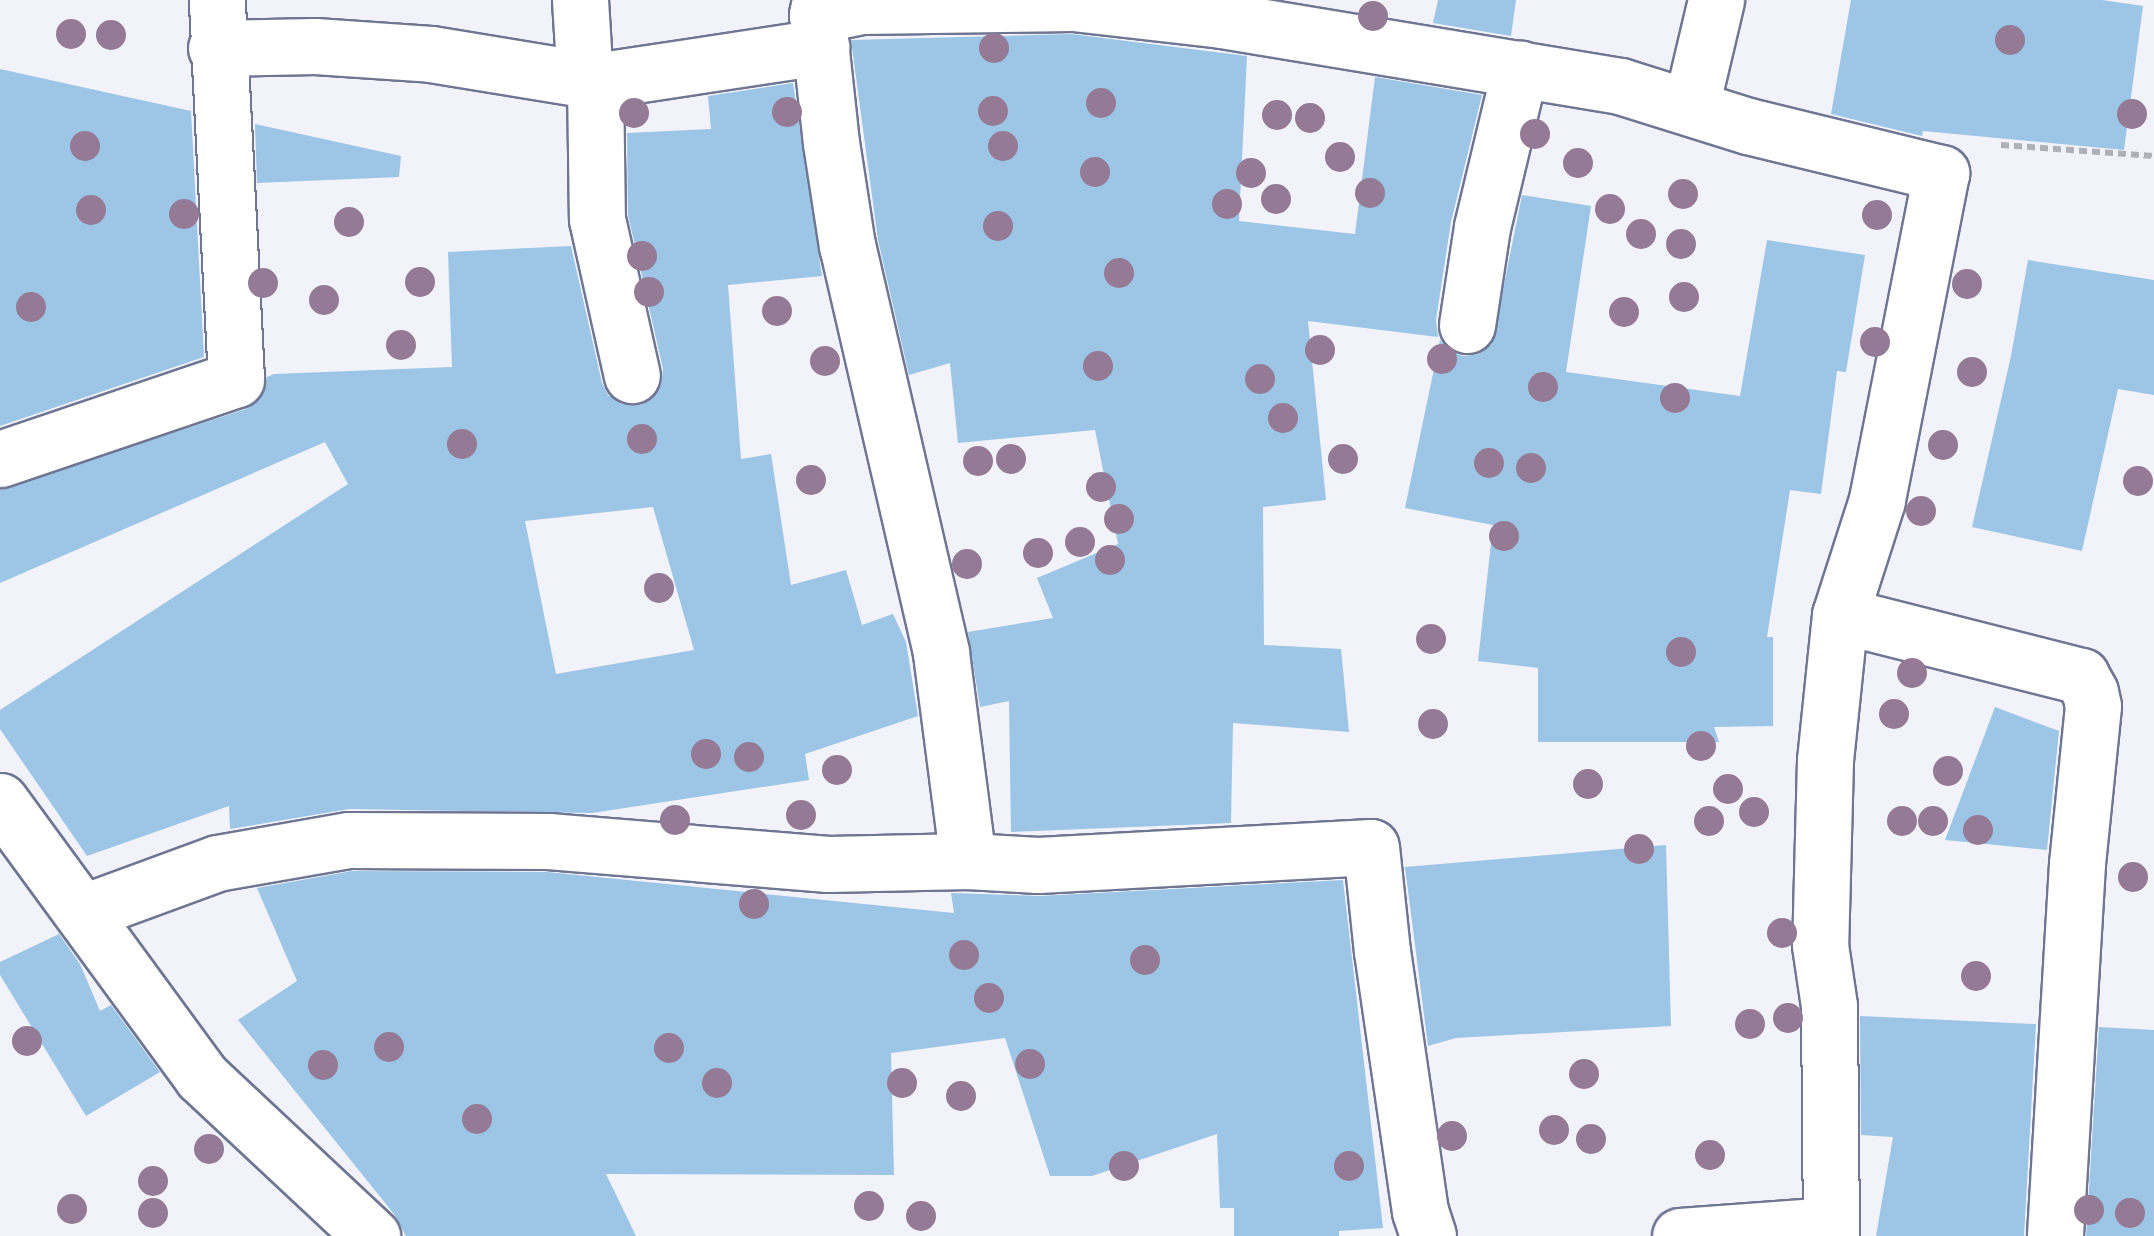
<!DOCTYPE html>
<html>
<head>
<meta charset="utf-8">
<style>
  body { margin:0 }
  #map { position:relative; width:2154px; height:1236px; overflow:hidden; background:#f2f3fa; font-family:"Exo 2",sans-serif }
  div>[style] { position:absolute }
  .building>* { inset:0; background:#9cc5e6 }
  .path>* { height:6px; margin-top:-3px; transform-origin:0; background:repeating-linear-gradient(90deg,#afb1b9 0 8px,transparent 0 13px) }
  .roads { filter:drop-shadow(2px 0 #6e7692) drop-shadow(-2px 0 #6e7692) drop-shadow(0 2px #6e7692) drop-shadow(0 -2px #6e7692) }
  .minor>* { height:55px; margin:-27.5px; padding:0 27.5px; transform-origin:27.5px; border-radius:27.5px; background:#fff }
  .trees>* { width:30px; height:30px; margin:-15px; border-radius:50%; background:#947a94 }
  span { translate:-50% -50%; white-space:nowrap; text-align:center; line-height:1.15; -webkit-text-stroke:8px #fff; paint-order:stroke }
</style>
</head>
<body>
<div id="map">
  <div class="building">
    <i style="clip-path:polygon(1438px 0,1516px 0,1511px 36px,1433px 23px)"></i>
    <i style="clip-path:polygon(1851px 0,2102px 0,2143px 6px,2124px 150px,1923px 131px,1922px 136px,1831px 114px)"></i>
    <i style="clip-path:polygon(1071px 34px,1247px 56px,1239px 221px,1355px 234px,1375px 77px,1482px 95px,1451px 222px,1436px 320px,1438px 337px,1308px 321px,1326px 500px,1263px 507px,1264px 645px,1341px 649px,1349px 732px,1233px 723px,1231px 823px,1011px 832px,1009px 701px,980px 707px,968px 632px,1053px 618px,1037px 578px,1118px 544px,1095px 430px,958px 443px,950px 363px,909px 375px,878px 240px,851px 40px)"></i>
    <i style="clip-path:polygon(0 69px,191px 111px,204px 357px,0 426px)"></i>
    <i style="clip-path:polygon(evenodd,793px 83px,822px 276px,728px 285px,741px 459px,771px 454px,791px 585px,846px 570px,862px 625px,893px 614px,906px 642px,918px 716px,805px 754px,809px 780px,592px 813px,349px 809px,230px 829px,229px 806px,87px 856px,0 729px,0 710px,348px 484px,325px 442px,0 583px,0 489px,246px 409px,261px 397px,267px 377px,274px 374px,452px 367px,448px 252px,571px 246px,602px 383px,608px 395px,622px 404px,640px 405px,652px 399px,661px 385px,663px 369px,628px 215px,627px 133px,711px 129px,708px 96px,793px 83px,653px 507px,694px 650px,556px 674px,525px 521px,653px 507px)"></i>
    <i style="clip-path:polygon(255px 124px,401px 156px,399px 177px,257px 183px)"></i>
    <i style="clip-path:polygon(1522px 195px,1591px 206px,1566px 372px,1740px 396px,1767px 240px,1865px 255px,1846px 372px,1837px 371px,1821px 494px,1790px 490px,1767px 637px,1773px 637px,1773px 726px,1714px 727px,1719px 742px,1538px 742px,1538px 668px,1478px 661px,1493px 525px,1405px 508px,1440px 340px,1448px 350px,1463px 356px,1479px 354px,1492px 344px)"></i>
    <i style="clip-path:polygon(2028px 260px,2154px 280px,2154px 395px,2118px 389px,2082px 551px,1972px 527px,2011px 356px)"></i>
    <i style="clip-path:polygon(1995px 707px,2059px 731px,2047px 850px,1945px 840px)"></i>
    <i style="clip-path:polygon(1666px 845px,1671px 1026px,1456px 1038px,1428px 1046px,1405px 867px)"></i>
    <i style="clip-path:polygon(352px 871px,547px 872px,954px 913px,951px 893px,1040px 896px,1343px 880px,1383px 1228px,1339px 1231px,1339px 1236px,1234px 1236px,1234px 1208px,1220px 1208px,1217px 1134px,1092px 1176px,1050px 1176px,1005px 1038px,891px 1053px,894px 1175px,606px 1174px,636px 1236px,406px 1236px,394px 1214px,238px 1020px,297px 981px,257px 888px)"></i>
    <i style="clip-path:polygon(59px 934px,80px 964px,100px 1011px,111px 1005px,160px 1072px,86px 1116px,0 975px,0 962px)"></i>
    <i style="clip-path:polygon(1860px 1016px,2036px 1024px,2024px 1236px,1876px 1236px,1893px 1137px,1861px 1135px)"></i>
    <i style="clip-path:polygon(2099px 1027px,2154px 1030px,2154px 1236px,2086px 1236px)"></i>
  </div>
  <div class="path">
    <i style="left:2001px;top:145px;width:153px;rotate:4.1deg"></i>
  </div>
  <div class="roads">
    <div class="minor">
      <i style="left:580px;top:0;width:66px;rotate:86.5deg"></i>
      <i style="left:584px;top:66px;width:19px;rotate:54deg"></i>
      <i style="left:595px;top:81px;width:138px;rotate:89.2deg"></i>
      <i style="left:597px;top:219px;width:160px;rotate:77.4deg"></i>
      <i style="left:817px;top:15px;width:45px;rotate:-11.6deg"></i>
      <i style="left:861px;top:6px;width:212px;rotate:-0.8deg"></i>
      <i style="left:1073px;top:3px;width:150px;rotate:6.5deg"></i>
      <i style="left:1222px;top:20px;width:403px;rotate:9.4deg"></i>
      <i style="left:1620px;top:86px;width:134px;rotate:17.4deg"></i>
      <i style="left:1748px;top:126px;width:199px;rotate:13.7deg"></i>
      <i style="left:1941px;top:173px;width:333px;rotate:101.1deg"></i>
      <i style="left:1877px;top:500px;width:121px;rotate:107.8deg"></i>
      <i style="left:1840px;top:615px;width:146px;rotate:95.9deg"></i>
      <i style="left:1825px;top:760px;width:185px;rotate:91.5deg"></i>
      <i style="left:1820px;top:945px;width:62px;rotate:81.6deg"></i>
      <i style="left:1829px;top:1006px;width:230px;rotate:89.5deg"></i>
      <i style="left:216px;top:48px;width:99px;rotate:-1.2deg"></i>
      <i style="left:315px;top:46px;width:116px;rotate:3.9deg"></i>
      <i style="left:431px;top:54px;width:166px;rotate:9.3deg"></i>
      <i style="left:595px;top:81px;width:229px;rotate:-8.6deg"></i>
      <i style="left:1691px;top:106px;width:109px;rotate:-76.7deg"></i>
      <i style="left:1467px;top:325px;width:99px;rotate:-81.3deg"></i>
      <i style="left:1482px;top:227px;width:163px;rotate:-76.5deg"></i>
      <i style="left:0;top:459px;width:249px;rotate:-18.7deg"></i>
      <i style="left:236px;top:379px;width:379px;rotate:-92.9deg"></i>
      <i style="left:1840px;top:615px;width:249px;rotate:14.2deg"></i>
      <i style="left:2081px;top:676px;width:18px;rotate:61deg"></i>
      <i style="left:2090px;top:692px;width:14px;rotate:78deg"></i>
      <i style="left:2093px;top:706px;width:159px;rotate:95.8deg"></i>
      <i style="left:2077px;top:864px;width:373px;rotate:93.4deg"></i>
      <i style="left:0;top:801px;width:342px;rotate:53.8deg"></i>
      <i style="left:202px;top:1077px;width:233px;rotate:43.1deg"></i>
      <i style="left:968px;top:861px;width:70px;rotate:3.3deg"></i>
      <i style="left:1038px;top:865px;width:333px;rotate:-3.1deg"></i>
      <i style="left:1371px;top:847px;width:105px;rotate:84deg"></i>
      <i style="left:1382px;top:951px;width:263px;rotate:81.7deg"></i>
      <i style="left:1420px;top:1211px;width:26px;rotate:72deg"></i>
      <i style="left:84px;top:912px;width:142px;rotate:-20.2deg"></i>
      <i style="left:217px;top:863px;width:134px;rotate:-9.9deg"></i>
      <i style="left:349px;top:840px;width:199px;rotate:0.3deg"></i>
      <i style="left:548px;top:841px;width:281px;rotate:4.7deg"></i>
      <i style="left:828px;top:864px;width:140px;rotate:-1.2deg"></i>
      <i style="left:968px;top:861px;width:211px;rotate:-97.4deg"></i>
      <i style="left:941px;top:652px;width:417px;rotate:-103deg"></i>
      <i style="left:847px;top:246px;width:104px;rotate:-98.8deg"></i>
      <i style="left:831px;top:143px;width:129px;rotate:-96.2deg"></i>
      <i style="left:817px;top:15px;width:15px;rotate:-79deg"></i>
      <i style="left:1680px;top:1236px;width:151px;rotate:-4.2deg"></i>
    </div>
  </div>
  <div class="trees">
    <i style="left:1373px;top:16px"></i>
    <i style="left:71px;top:34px"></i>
    <i style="left:111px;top:35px"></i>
    <i style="left:2010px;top:40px"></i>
    <i style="left:994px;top:48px"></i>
    <i style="left:1101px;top:103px"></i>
    <i style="left:993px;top:111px"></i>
    <i style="left:787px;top:112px"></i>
    <i style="left:634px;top:113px"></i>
    <i style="left:2132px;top:114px"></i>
    <i style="left:1277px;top:115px"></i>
    <i style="left:1310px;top:118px"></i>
    <i style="left:1535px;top:134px"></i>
    <i style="left:85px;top:146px"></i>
    <i style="left:1003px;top:146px"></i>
    <i style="left:1340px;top:157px"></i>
    <i style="left:1578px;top:163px"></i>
    <i style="left:1095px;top:172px"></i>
    <i style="left:1251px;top:173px"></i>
    <i style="left:1370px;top:193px"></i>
    <i style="left:1683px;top:194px"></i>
    <i style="left:1276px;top:199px"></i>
    <i style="left:1227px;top:204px"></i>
    <i style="left:1610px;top:209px"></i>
    <i style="left:91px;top:210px"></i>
    <i style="left:184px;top:214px"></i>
    <i style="left:1877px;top:215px"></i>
    <i style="left:349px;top:222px"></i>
    <i style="left:998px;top:226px"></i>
    <i style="left:1641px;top:234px"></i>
    <i style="left:1681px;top:244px"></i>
    <i style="left:642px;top:256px"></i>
    <i style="left:1119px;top:273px"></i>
    <i style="left:420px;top:282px"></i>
    <i style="left:263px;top:283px"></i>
    <i style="left:1967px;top:284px"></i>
    <i style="left:649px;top:292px"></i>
    <i style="left:1684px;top:297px"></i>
    <i style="left:324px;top:300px"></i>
    <i style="left:31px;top:307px"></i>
    <i style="left:777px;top:311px"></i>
    <i style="left:1624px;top:312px"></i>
    <i style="left:1875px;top:342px"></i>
    <i style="left:401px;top:345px"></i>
    <i style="left:1320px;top:350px"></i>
    <i style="left:1442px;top:359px"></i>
    <i style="left:825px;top:361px"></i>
    <i style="left:1098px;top:366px"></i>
    <i style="left:1972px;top:372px"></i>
    <i style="left:1260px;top:379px"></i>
    <i style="left:1543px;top:387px"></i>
    <i style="left:1675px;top:398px"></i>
    <i style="left:1283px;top:418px"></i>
    <i style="left:642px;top:439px"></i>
    <i style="left:462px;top:444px"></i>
    <i style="left:1943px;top:445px"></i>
    <i style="left:1011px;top:459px"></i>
    <i style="left:1343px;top:459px"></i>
    <i style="left:978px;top:461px"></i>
    <i style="left:1489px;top:463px"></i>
    <i style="left:1531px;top:468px"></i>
    <i style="left:811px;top:480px"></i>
    <i style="left:2138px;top:481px"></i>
    <i style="left:1101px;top:487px"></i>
    <i style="left:1921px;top:511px"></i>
    <i style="left:1119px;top:519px"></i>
    <i style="left:1504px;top:536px"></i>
    <i style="left:1080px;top:542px"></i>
    <i style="left:1038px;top:553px"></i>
    <i style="left:1110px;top:560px"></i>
    <i style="left:967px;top:564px"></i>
    <i style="left:659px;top:588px"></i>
    <i style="left:1431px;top:639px"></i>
    <i style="left:1681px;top:652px"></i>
    <i style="left:1912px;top:673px"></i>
    <i style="left:1894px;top:714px"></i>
    <i style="left:1433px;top:724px"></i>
    <i style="left:1701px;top:746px"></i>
    <i style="left:706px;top:754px"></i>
    <i style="left:749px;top:757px"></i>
    <i style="left:837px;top:770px"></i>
    <i style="left:1948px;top:771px"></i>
    <i style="left:1588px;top:784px"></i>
    <i style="left:1728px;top:789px"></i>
    <i style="left:1754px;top:812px"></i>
    <i style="left:801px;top:815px"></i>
    <i style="left:675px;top:820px"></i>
    <i style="left:1709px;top:821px"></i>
    <i style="left:1902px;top:821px"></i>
    <i style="left:1933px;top:821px"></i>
    <i style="left:1978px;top:830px"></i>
    <i style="left:1639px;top:849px"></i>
    <i style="left:2133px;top:877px"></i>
    <i style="left:754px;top:904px"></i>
    <i style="left:1782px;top:933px"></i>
    <i style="left:964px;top:955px"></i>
    <i style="left:1145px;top:960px"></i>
    <i style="left:1976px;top:976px"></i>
    <i style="left:989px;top:998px"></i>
    <i style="left:1788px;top:1018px"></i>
    <i style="left:1750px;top:1024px"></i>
    <i style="left:27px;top:1041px"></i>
    <i style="left:389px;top:1047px"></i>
    <i style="left:669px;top:1048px"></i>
    <i style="left:1030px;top:1064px"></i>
    <i style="left:323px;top:1065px"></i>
    <i style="left:1584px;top:1074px"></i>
    <i style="left:717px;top:1083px"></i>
    <i style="left:902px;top:1083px"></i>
    <i style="left:961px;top:1096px"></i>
    <i style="left:477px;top:1119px"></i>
    <i style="left:1554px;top:1130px"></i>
    <i style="left:1452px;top:1136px"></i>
    <i style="left:1591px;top:1139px"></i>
    <i style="left:209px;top:1149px"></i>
    <i style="left:1710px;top:1155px"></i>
    <i style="left:1124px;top:1166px"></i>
    <i style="left:1349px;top:1166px"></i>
    <i style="left:153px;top:1181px"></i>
    <i style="left:869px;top:1206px"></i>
    <i style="left:72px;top:1209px"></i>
    <i style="left:2089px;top:1210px"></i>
    <i style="left:153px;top:1213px"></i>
    <i style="left:2130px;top:1213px"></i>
    <i style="left:921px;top:1216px"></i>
  </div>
</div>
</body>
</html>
